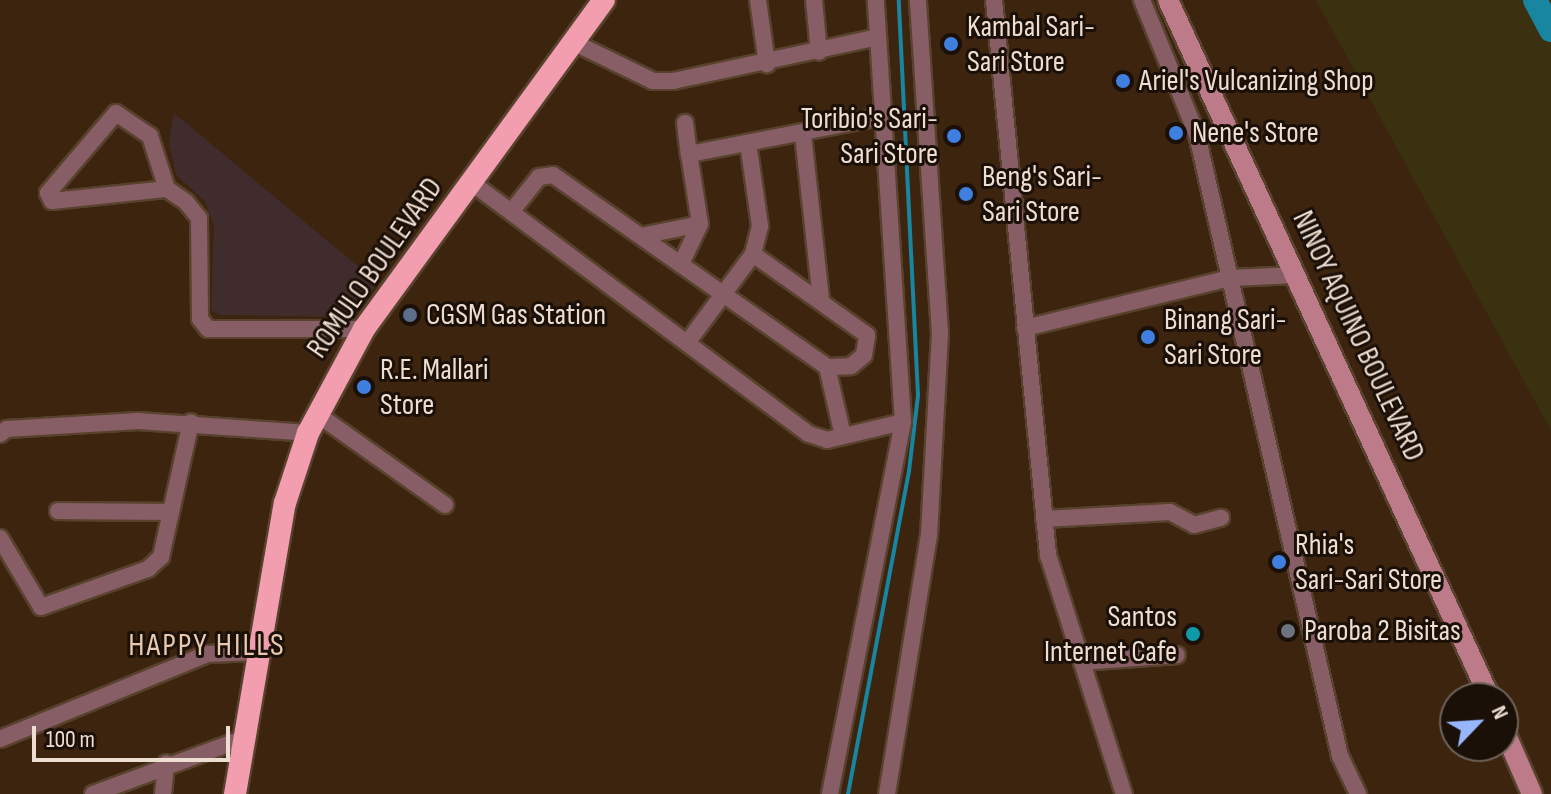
<!DOCTYPE html>
<html>
<head>
<meta charset="utf-8">
<style>
  body { margin:0 }
  #map { position:relative; width:1551px; height:794px; overflow:hidden; background:#3c240e; font-family:"Sofia Sans Condensed",sans-serif }
  div>[style] { position:absolute }
  .education>* { inset:0; background:#402c2c }
  .sand>* { inset:0; background:#3a3111 }
  .stream>* { height:4px; margin:-2px; padding:0 2px; transform-origin:2px; border-radius:2px; background:#1885a1 }
  .river>* { height:24px; margin:-12px; padding:0 12px; transform-origin:12px; border-radius:12px; background:#1885a1 }
  .roads { filter:drop-shadow(2px 0 #58422d) drop-shadow(-2px 0 #58422d) drop-shadow(0 2px #58422d) drop-shadow(0 -2px #58422d) }
  .minor>* { height:16px; margin:-8px; padding:0 8px; transform-origin:8px; border-radius:8px; background:#885e66 }
  .secondary>* { height:20px; margin:-10px; padding:0 10px; transform-origin:10px; border-radius:10px; background:#bd7a88 }
  .trunk>* { height:22px; margin:-11px; padding:0 11px; transform-origin:11px; border-radius:11px; background:#f29eaf }
  .dots>* { width:22px; height:22px; translate:-50% -50%; box-sizing:border-box; border:4px solid #1b1007; border-radius:50% }
  span { translate:-50% -50%; white-space:nowrap; text-align:center; line-height:1.15; -webkit-text-stroke:6px #1b1007; paint-order:stroke }
  .poi-label { font-size:30px; color:#eeddd1 }
  .left { translate:0 -50%; text-align:left }
  .right { translate:-100% -50%; text-align:right }
  .street-label { font-size:30px; color:#eeddd1 }
  .neighbourhood-label { font-size:32px; color:#e9c9af; letter-spacing:2px }
  .north { position:absolute; left:1439px; top:682px; width:80px; height:80px; box-sizing:border-box; background:#1b1007; border:2px solid #6f6258; border-radius:50%; rotate:65deg; font-size:22px; font-weight:700; line-height:32px; text-align:center; color:#eeddd1 }
  .north::after { content:''; display:block; margin:auto; width:28px; height:36px; background:#97b6fd; clip-path:polygon(50% 0,100% 100%,50% 72%,0 100%) }
  .scale { position:absolute; left:32px; top:726px; width:198px; height:36px; box-sizing:border-box; border:4px solid #eeddd1; border-top:0; padding-left:10px; font-size:24px; line-height:28px; white-space:nowrap; color:#eeddd1; -webkit-text-stroke:6px #1b1007; paint-order:stroke }
</style>
</head>
<body>
<div id="map">
  <div class="education">
    <i style="clip-path:polygon(174px 113px,378px 283px,350px 317px,219px 315px,211px 310px,214px 225px,204px 200px,176px 175px,169px 143px)"></i>
  </div>
  <div class="sand">
    <i style="clip-path:polygon(1316px 0,1551px 0,1551px 429px,1542px 414px)"></i>
  </div>
  <div class="stream">
    <i style="left:848px;top:794px;width:329px;rotate:-79.3deg"></i>
    <i style="left:909px;top:471px;width:77px;rotate:-83.2deg"></i>
    <i style="left:918px;top:395px;width:395px;rotate:-92.8deg"></i>
  </div>
  <div class="river">
    <i style="left:1535px;top:0;width:34px;rotate:62deg"></i>
  </div>
  <div class="roads">
    <div class="minor">
      <i style="left:758px;top:0;width:65px;rotate:82deg"></i>
      <i style="left:814px;top:0;width:52px;rotate:84.5deg"></i>
      <i style="left:994px;top:0;width:558px;rotate:84.44deg"></i>
      <i style="left:1048px;top:555px;width:251px;rotate:72.4deg"></i>
      <i style="left:1142px;top:0;width:146px;rotate:67.8deg"></i>
      <i style="left:1197px;top:135px;width:637px;rotate:77.03deg"></i>
      <i style="left:1340px;top:756px;width:42px;rotate:64.7deg"></i>
      <i style="left:573px;top:42px;width:89px;rotate:26deg"></i>
      <i style="left:653px;top:81px;width:20px"></i>
      <i style="left:673px;top:81px;width:210px;rotate:-12.1deg"></i>
      <i style="left:685px;top:123px;width:31px;rotate:83deg"></i>
      <i style="left:803px;top:134px;width:168px;rotate:83.8deg"></i>
      <i style="left:472px;top:183px;width:420px;rotate:36.7deg"></i>
      <i style="left:809px;top:434px;width:19px;rotate:18deg"></i>
      <i style="left:827px;top:440px;width:78px;rotate:-13.3deg"></i>
      <i style="left:167px;top:189px;width:56px;rotate:-107.8deg"></i>
      <i style="left:150px;top:136px;width:41px;rotate:-145.9deg"></i>
      <i style="left:116px;top:113px;width:105px;rotate:130.4deg"></i>
      <i style="left:48px;top:193px;width:9px;rotate:63deg"></i>
      <i style="left:52px;top:201px;width:116px;rotate:-6deg"></i>
      <i style="left:167px;top:189px;width:23px;rotate:34deg"></i>
      <i style="left:186px;top:202px;width:21px;rotate:51deg"></i>
      <i style="left:199px;top:218px;width:101px;rotate:89.4deg"></i>
      <i style="left:200px;top:319px;width:13px;rotate:51deg"></i>
      <i style="left:208px;top:329px;width:156px"></i>
      <i style="left:511px;top:212px;width:45px;rotate:-51.3deg"></i>
      <i style="left:539px;top:177px;width:14px;rotate:-8deg"></i>
      <i style="left:553px;top:175px;width:335px;rotate:35deg"></i>
      <i style="left:827px;top:367px;width:24px;rotate:-2deg"></i>
      <i style="left:851px;top:366px;width:17px;rotate:-40deg"></i>
      <i style="left:864px;top:355px;width:20px;rotate:-81deg"></i>
      <i style="left:867px;top:335px;width:140px;rotate:-144.6deg"></i>
      <i style="left:641px;top:236px;width:60px;rotate:-11.5deg"></i>
      <i style="left:681px;top:264px;width:44px;rotate:-64.6deg"></i>
      <i style="left:700px;top:224px;width:71px;rotate:-98.9deg"></i>
      <i style="left:689px;top:154px;width:200px;rotate:-11deg"></i>
      <i style="left:1025px;top:328px;width:211px;rotate:-13.7deg"></i>
      <i style="left:1230px;top:278px;width:67px;rotate:-2.6deg"></i>
      <i style="left:687px;top:343px;width:111px;rotate:-53.4deg"></i>
      <i style="left:753px;top:254px;width:29px;rotate:-76deg"></i>
      <i style="left:760px;top:226px;width:84px;rotate:-98.2deg"></i>
      <i style="left:827px;top:367px;width:71px;rotate:76.9deg"></i>
      <i style="left:317px;top:414px;width:157px;rotate:35.4deg"></i>
      <i style="left:0;top:434px;width:9px;rotate:-36deg"></i>
      <i style="left:7px;top:429px;width:131px;rotate:-3.5deg"></i>
      <i style="left:138px;top:421px;width:170px;rotate:4deg"></i>
      <i style="left:58px;top:511px;width:113px;rotate:0.5deg"></i>
      <i style="left:1044px;top:519px;width:126px;rotate:-3.2deg"></i>
      <i style="left:1170px;top:512px;width:27px;rotate:28deg"></i>
      <i style="left:1194px;top:525px;width:28px;rotate:-15deg"></i>
      <i style="left:0;top:538px;width:80px;rotate:59.3deg"></i>
      <i style="left:41px;top:607px;width:114px;rotate:-19.6deg"></i>
      <i style="left:148px;top:569px;width:18px;rotate:-43deg"></i>
      <i style="left:161px;top:557px;width:138px;rotate:-77.5deg"></i>
      <i style="left:1082px;top:662px;width:95px;rotate:-4.2deg"></i>
      <i style="left:0;top:739px;width:224px;rotate:-22.3deg"></i>
      <i style="left:207px;top:654px;width:51px;rotate:-2.2deg"></i>
      <i style="left:93px;top:794px;width:161px;rotate:-20.3deg"></i>
      <i style="left:163px;top:794px;width:31px;rotate:-84deg"></i>
      <i style="left:830px;top:794px;width:379px;rotate:-78.9deg"></i>
      <i style="left:903px;top:422px;width:423px;rotate:-93.7deg"></i>
      <i style="left:887px;top:794px;width:261px;rotate:-80.8deg"></i>
      <i style="left:929px;top:536px;width:203px;rotate:-86.9deg"></i>
      <i style="left:940px;top:333px;width:334px;rotate:-93.8deg"></i>
    </div>
    <div class="secondary">
      <i style="left:1168px;top:0;width:769px;rotate:65.24deg"></i>
      <i style="left:1503px;top:728px;width:72px;rotate:66.3deg"></i>
    </div>
    <div class="trunk">
      <i style="left:235px;top:794px;width:295px;rotate:-80.3deg"></i>
      <i style="left:285px;top:503px;width:74px;rotate:-71.8deg"></i>
      <i style="left:308px;top:433px;width:118px;rotate:-61.7deg"></i>
      <i style="left:364px;top:329px;width:407px;rotate:-53.9deg"></i>
    </div>
  </div>
  <div class="dots">
    <i style="left:951px;top:44px;background:#3f7fe0"></i>
    <i style="left:1123px;top:81px;background:#3f7fe0"></i>
    <i style="left:1176px;top:133px;background:#3f7fe0"></i>
    <i style="left:954px;top:136px;background:#3f7fe0"></i>
    <i style="left:966px;top:194px;background:#3f7fe0"></i>
    <i style="left:410px;top:315px;background:#5c6f8a"></i>
    <i style="left:1148px;top:337px;background:#3f7fe0"></i>
    <i style="left:364px;top:387px;background:#3f7fe0"></i>
    <i style="left:1279px;top:562px;background:#3f7fe0"></i>
    <i style="left:1288px;top:631px;background:#6b7280"></i>
    <i style="left:1193px;top:634px;background:#0f9aa8"></i>
  </div>
  <div class="poi-label">
    <span class="left" style="left:967px;top:44px">Kambal Sari-<br>Sari Store</span>
    <span class="left" style="left:1139px;top:81px">Ariel's Vulcanizing Shop</span>
    <span class="right" style="left:938px;top:136px">Toribio's Sari-<br>Sari Store</span>
    <span class="left" style="left:1192px;top:133px">Nene's Store</span>
    <span class="left" style="left:982px;top:194px">Beng's Sari-<br>Sari Store</span>
    <span class="left" style="left:426px;top:315px">CGSM Gas Station</span>
    <span class="left" style="left:1164px;top:337px">Binang Sari-<br>Sari Store</span>
    <span class="left" style="left:380px;top:387px">R.E. Mallari<br>Store</span>
    <span class="left" style="left:1295px;top:562px">Rhia's<br>Sari-Sari Store</span>
    <span class="right" style="left:1177px;top:634px">Santos<br>Internet Cafe</span>
    <span class="left" style="left:1304px;top:631px">Paroba 2 Bisitas</span>
  </div>
  <div class="street-label">
    <span style="left:375px;top:268px;rotate:-55deg">ROMULO BOULEVARD</span>
    <span style="left:1358px;top:336px;rotate:65deg">NINOY AQUINO BOULEVARD</span>
  </div>
  <div class="neighbourhood-label">
    <span style="left:207px;top:646px">HAPPY HILLS</span>
  </div>
  <div class="north">N</div>
  <div class="scale">100 m</div>
</div>
</body>
</html>
